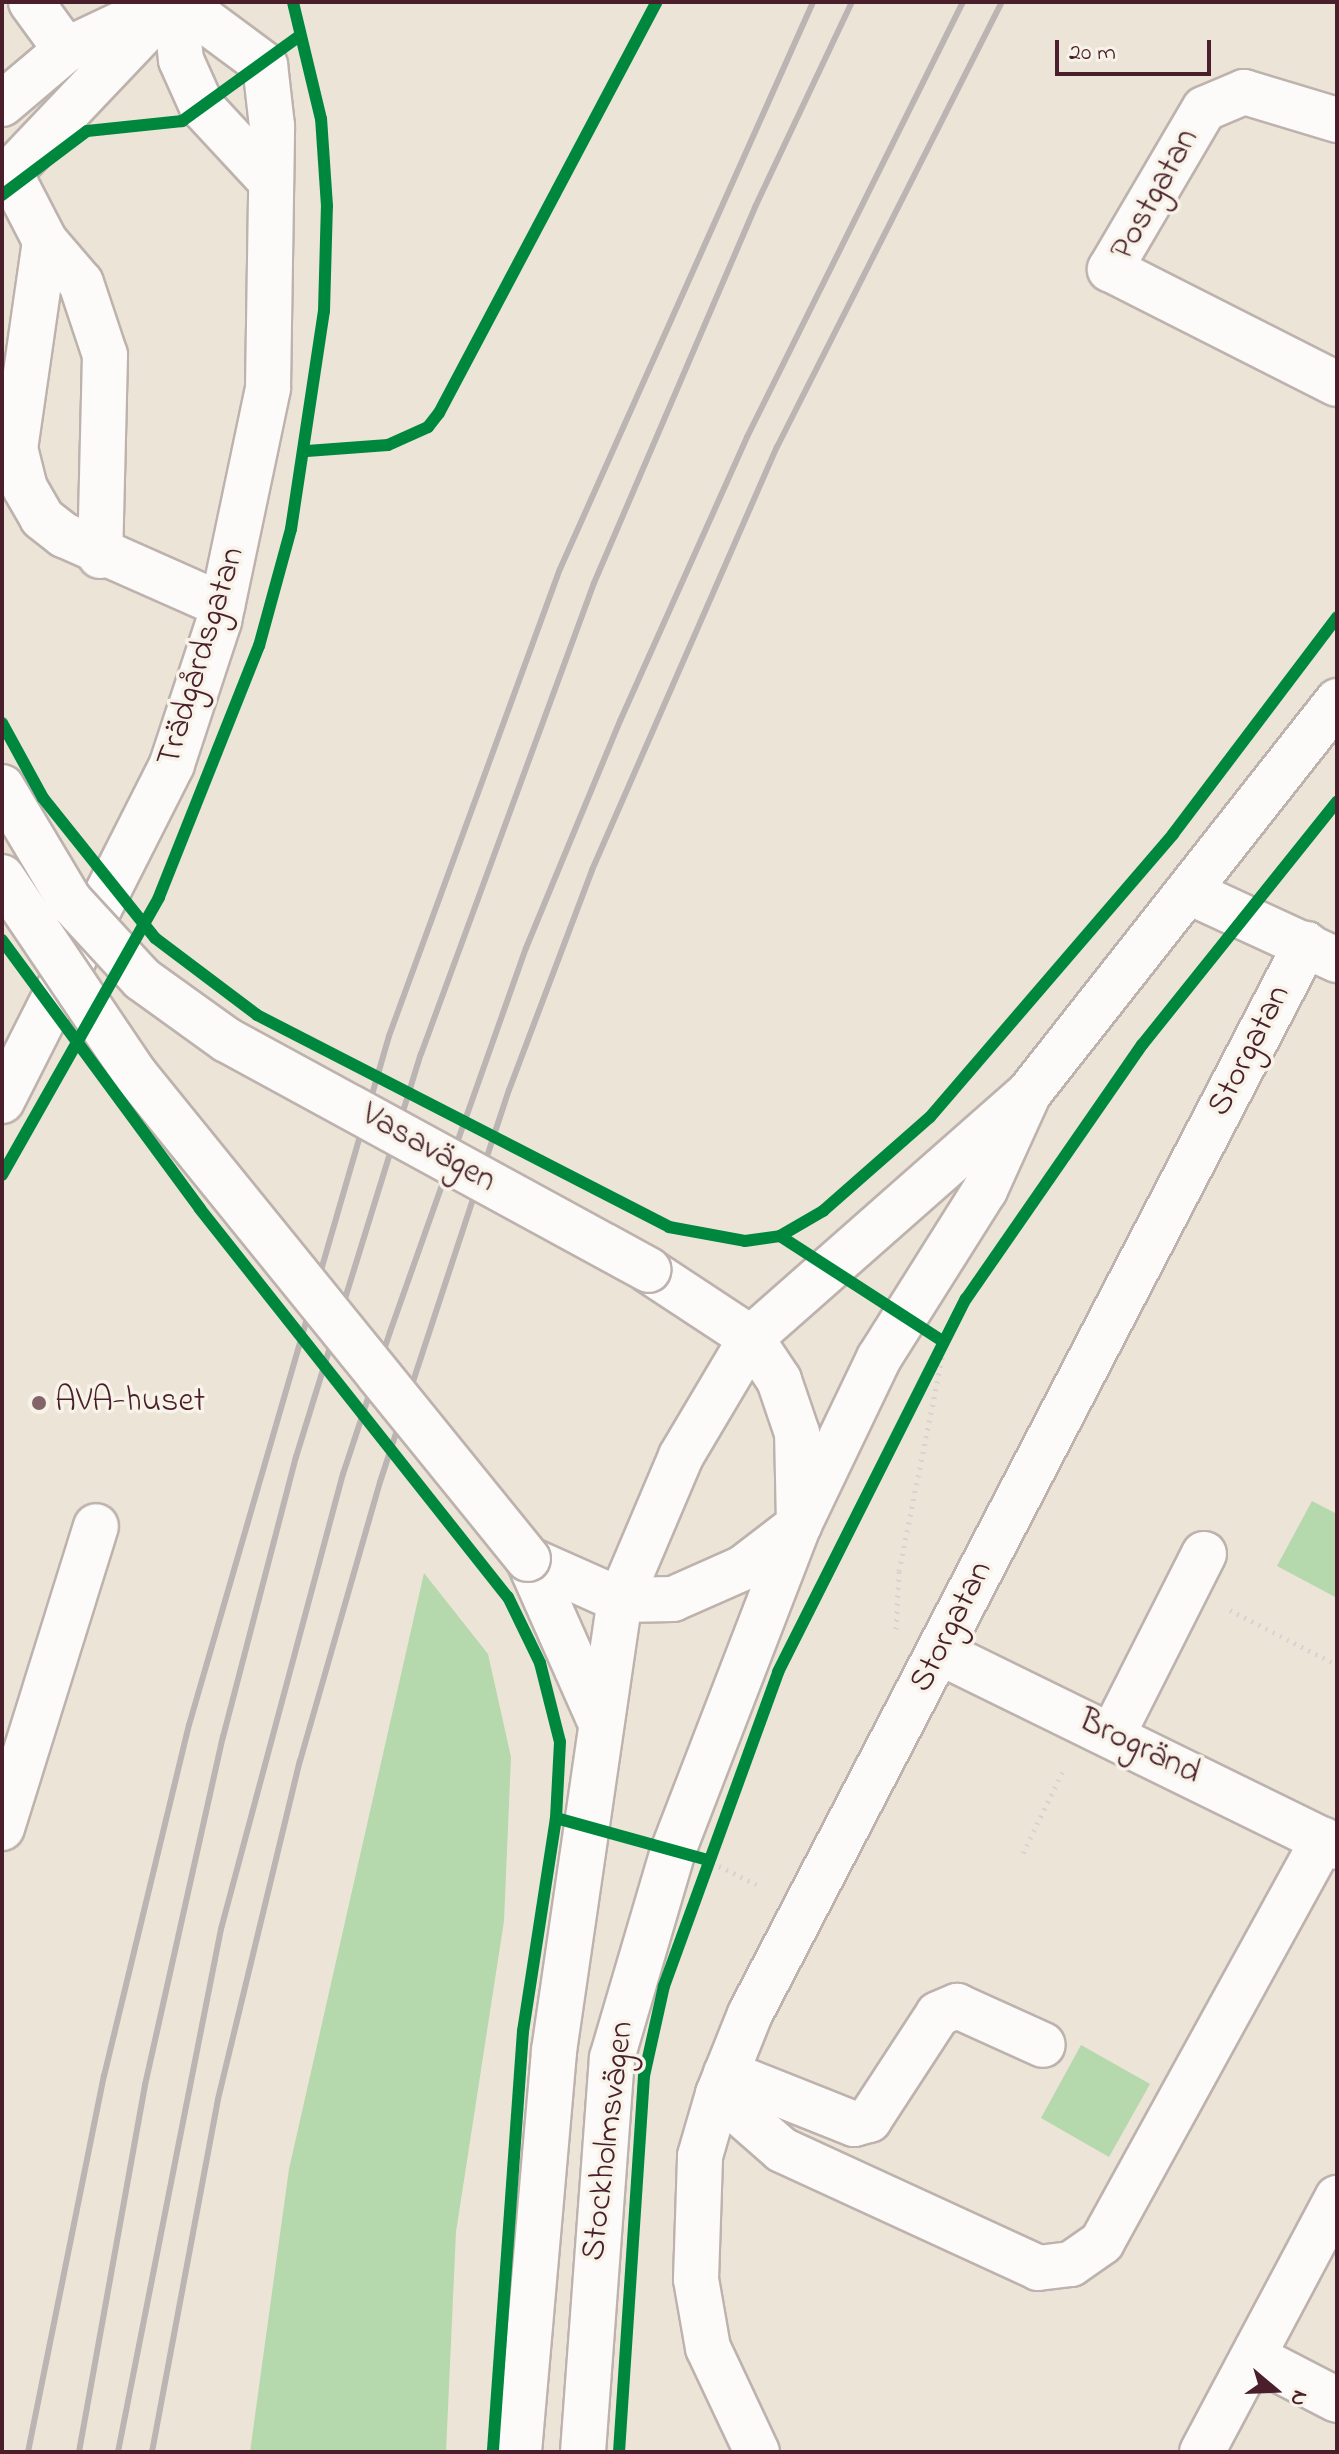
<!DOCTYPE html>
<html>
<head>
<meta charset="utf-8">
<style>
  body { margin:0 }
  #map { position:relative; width:1339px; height:2454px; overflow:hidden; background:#ede4d8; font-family:"Indie Flower",sans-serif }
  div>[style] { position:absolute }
  .green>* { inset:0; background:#b5d8ac }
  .path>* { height:5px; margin-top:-2.5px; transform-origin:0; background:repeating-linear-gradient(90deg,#d8d3d1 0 2px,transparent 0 8px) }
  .roads { filter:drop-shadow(2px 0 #bdb2ad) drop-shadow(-2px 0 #bdb2ad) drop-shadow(0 2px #bdb2ad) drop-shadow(0 -2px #bdb2ad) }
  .minor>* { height:44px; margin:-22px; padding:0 22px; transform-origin:22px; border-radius:22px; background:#fcfbf9 }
  .major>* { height:44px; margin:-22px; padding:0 22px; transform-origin:22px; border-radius:22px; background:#fcfbf9 }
  .rail>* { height:6px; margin:-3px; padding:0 3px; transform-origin:3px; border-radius:3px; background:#bab4b3 }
  .bridges { filter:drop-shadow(2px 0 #bdb2ad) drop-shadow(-2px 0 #bdb2ad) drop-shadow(0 2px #bdb2ad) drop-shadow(0 -2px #bdb2ad) }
  .major-bridge>* { height:44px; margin:-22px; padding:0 22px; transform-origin:22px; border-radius:22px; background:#fcfbf9 }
  .cycleway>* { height:12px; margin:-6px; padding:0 6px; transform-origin:6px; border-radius:6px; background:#00873e }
  .dots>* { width:22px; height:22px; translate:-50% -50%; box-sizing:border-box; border:4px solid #f7f3e8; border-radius:50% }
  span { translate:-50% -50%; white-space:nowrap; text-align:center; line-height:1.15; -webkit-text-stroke:7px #f7f3e8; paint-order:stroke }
  .street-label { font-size:34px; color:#4a1f2b }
  .poi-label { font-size:34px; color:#4a1f2b }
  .left { translate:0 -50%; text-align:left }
  .frame { position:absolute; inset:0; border:4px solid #4a1f2b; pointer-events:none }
  .north { position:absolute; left:1235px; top:2350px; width:80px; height:80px; -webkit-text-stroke:6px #f7f3e8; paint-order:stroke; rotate:109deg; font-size:22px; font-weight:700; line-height:32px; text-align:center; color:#4a1f2b }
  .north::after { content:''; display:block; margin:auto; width:28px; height:36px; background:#4a1f2b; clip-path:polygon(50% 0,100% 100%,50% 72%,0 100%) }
  .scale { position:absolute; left:1055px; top:40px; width:156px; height:36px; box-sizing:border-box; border:4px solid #4a1f2b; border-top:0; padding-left:10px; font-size:24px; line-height:28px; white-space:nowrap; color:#4a1f2b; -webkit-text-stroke:6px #f7f3e8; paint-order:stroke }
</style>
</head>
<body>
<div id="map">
  <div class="green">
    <i style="clip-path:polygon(1312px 1501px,1337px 1514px,1337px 1598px,1277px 1566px)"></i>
    <i style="clip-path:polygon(424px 1573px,488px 1654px,511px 1757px,504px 1921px,456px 2232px,446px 2452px,250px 2452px,289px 2169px)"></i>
    <i style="clip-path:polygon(1081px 2045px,1150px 2084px,1109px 2157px,1041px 2118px)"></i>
  </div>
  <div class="path">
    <i style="left:1230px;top:1610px;width:120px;rotate:27.2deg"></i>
    <i style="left:896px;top:1629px;width:58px;rotate:-87deg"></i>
    <i style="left:899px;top:1571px;width:223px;rotate:-78.6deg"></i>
    <i style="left:1023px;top:1853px;width:96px;rotate:-64deg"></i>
    <i style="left:719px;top:1866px;width:46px;rotate:26deg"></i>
  </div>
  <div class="roads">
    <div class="minor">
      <i style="left:31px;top:2px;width:59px;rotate:53.9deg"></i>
      <i style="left:175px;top:2px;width:58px;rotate:84.1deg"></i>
      <i style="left:181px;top:60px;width:51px;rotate:65.9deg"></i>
      <i style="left:202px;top:107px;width:96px;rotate:47.1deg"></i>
      <i style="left:2px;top:104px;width:84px;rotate:-40.2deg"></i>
      <i style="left:66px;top:50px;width:98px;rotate:-25.3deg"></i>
      <i style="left:1337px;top:120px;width:97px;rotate:-163.2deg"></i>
      <i style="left:1244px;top:92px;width:43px;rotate:157deg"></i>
      <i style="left:1204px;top:109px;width:186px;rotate:120.4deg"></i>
      <i style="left:1110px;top:269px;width:254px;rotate:26.9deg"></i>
      <i style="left:11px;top:175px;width:74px;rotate:62.7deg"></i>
      <i style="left:45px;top:241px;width:209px;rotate:98.2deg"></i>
      <i style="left:15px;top:448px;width:41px;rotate:76deg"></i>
      <i style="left:25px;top:488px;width:34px;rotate:60deg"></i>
      <i style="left:42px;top:518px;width:28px;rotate:38deg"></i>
      <i style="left:64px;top:535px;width:173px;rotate:23.9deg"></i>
      <i style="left:2px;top:181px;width:247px;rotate:-46.5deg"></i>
      <i style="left:45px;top:241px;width:55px;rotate:49.4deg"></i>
      <i style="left:81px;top:283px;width:76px;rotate:71.6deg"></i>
      <i style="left:105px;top:355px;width:201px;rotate:91.4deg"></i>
      <i style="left:1189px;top:892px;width:163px;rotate:24.7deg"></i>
      <i style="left:2px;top:1101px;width:377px;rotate:-63.2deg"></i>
      <i style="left:172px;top:764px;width:151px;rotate:-71.8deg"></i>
      <i style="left:219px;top:621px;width:238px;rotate:-78.1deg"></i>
      <i style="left:268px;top:388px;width:262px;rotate:-89.1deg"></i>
      <i style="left:272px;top:126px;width:61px;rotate:-96.5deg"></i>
      <i style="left:265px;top:65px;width:106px;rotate:-143.5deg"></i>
      <i style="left:751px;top:1338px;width:364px;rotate:-41.4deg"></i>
      <i style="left:799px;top:1525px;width:185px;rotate:-64.4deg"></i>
      <i style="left:879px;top:1358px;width:199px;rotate:-57.8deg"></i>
      <i style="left:985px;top:1190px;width:107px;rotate:-65.6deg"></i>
      <i style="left:1029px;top:1093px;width:499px;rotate:-51.8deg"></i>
      <i style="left:939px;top:1652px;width:443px;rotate:26.1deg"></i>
      <i style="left:1112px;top:1736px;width:204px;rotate:-63.2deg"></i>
      <i style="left:2px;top:1828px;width:316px;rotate:-72.7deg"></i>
      <i style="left:726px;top:2073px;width:138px;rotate:21.7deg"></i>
      <i style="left:854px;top:2124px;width:16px;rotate:-15deg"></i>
      <i style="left:869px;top:2120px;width:126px;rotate:-56.9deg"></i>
      <i style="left:938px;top:2014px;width:21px;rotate:-23deg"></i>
      <i style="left:957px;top:2006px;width:94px;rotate:24.4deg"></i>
      <i style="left:718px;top:2094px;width:85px;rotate:41.2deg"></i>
      <i style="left:782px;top:2150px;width:282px;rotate:24.7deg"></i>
      <i style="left:1038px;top:2268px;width:33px;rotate:-7deg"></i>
      <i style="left:1071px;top:2264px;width:38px;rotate:-35deg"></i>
      <i style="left:1102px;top:2242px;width:459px;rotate:-61.2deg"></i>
      <i style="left:1254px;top:2357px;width:93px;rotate:27.4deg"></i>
      <i style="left:757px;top:2452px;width:115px;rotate:-115.2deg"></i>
      <i style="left:708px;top:2348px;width:70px;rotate:-99.9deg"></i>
      <i style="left:696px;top:2279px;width:123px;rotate:-88.1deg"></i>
      <i style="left:700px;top:2156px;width:65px;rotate:-73.8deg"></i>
      <i style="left:718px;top:2094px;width:86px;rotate:-68.2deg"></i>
      <i style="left:750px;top:2014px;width:1206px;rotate:-62.54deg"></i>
      <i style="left:1202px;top:2452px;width:288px;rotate:-62deg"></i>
    </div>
    <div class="major">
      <i style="left:528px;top:1559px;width:101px;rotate:24deg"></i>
      <i style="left:620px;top:1600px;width:53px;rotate:-1.1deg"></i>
      <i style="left:673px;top:1599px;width:77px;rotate:-23.9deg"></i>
      <i style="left:743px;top:1568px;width:71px;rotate:-37.5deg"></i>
      <i style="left:528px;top:1559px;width:173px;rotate:66.1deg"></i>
      <i style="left:519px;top:2452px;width:403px;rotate:-85deg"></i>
      <i style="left:554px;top:2051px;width:456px;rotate:-81.7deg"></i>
      <i style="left:620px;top:1600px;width:156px;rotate:-67deg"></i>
      <i style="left:681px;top:1456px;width:137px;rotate:-59.3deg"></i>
      <i style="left:583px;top:2452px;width:395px;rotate:-85.8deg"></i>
      <i style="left:612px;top:2058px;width:216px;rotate:-73.6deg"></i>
      <i style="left:673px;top:1851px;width:350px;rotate:-68.9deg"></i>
      <i style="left:799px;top:1525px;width:92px;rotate:-91.2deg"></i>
      <i style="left:797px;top:1433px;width:56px;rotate:-108.8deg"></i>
      <i style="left:779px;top:1380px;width:50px;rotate:-123.7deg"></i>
      <i style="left:751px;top:1338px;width:123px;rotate:-146.6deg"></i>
    </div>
  </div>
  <div class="rail">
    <i style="left:28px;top:2452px;width:384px;rotate:-78.6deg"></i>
    <i style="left:104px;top:2076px;width:361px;rotate:-76.4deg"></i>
    <i style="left:189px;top:1725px;width:717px;rotate:-73.81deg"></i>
    <i style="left:389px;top:1036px;width:497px;rotate:-69.9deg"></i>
    <i style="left:560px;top:569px;width:621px;rotate:-65.95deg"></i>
    <i style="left:79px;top:2452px;width:373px;rotate:-79.8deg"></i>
    <i style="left:145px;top:2085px;width:357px;rotate:-77.4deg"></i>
    <i style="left:223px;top:1737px;width:289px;rotate:-75.4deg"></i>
    <i style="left:296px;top:1457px;width:422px;rotate:-72.8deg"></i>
    <i style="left:421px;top:1054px;width:502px;rotate:-69.83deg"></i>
    <i style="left:594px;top:583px;width:411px;rotate:-66.8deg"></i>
    <i style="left:756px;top:205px;width:225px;rotate:-64.7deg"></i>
    <i style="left:118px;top:2452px;width:533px;rotate:-78.86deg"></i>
    <i style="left:221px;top:1929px;width:471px;rotate:-75deg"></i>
    <i style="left:343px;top:1474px;width:150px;rotate:-71.7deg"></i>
    <i style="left:390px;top:1332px;width:407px;rotate:-70.5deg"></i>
    <i style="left:526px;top:948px;width:246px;rotate:-67.5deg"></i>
    <i style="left:620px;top:721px;width:311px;rotate:-65.9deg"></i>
    <i style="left:747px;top:437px;width:486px;rotate:-63.6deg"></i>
    <i style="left:152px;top:2452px;width:359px;rotate:-79.4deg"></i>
    <i style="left:218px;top:2099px;width:348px;rotate:-76.4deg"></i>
    <i style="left:300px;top:1761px;width:290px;rotate:-74deg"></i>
    <i style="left:380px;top:1482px;width:413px;rotate:-71.8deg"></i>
    <i style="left:509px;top:1090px;width:235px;rotate:-69.3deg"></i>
    <i style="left:592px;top:870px;width:462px;rotate:-66.4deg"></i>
    <i style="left:777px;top:447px;width:499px;rotate:-63.2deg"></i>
  </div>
  <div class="bridges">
    <div class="major-bridge">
      <i style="left:2px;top:787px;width:133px;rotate:59.2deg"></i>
      <i style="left:70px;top:901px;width:106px;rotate:47.3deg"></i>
      <i style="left:142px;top:979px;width:105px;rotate:35.7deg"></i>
      <i style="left:227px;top:1040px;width:480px;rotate:28.6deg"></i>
      <i style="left:2px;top:877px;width:238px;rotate:56deg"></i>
      <i style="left:135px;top:1074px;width:624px;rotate:50.98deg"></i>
    </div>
  </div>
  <div class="cycleway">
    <i style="left:2px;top:195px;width:106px;rotate:-37deg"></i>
    <i style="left:87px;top:131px;width:96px;rotate:-6deg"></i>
    <i style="left:182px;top:121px;width:143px;rotate:-35.9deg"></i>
    <i style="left:307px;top:451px;width:81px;rotate:-4.2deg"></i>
    <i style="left:388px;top:445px;width:44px;rotate:-24.2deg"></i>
    <i style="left:428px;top:427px;width:18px;rotate:-52deg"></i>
    <i style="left:439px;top:413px;width:465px;rotate:-62.1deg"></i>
    <i style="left:2px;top:723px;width:85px;rotate:61.3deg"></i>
    <i style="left:43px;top:798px;width:179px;rotate:51.3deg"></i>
    <i style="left:155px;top:938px;width:128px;rotate:37deg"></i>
    <i style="left:257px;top:1015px;width:463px;rotate:27.2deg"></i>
    <i style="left:669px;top:1227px;width:77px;rotate:10.4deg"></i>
    <i style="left:745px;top:1241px;width:35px;rotate:-8deg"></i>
    <i style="left:780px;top:1236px;width:50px;rotate:-30.2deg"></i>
    <i style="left:823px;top:1211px;width:142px;rotate:-41.3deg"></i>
    <i style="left:930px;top:1117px;width:373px;rotate:-49.3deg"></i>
    <i style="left:1173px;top:834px;width:272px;rotate:-52.9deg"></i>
    <i style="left:2px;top:940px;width:334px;rotate:53.6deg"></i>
    <i style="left:200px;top:1209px;width:495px;rotate:51.6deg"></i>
    <i style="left:508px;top:1597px;width:73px;rotate:64.1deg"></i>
    <i style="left:540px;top:1663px;width:81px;rotate:75.8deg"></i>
    <i style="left:560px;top:1742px;width:76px;rotate:93deg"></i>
    <i style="left:556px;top:1818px;width:216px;rotate:98.8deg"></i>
    <i style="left:523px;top:2031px;width:422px;rotate:94.1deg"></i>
    <i style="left:2px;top:1175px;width:319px;rotate:-60.5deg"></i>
    <i style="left:159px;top:897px;width:270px;rotate:-68.3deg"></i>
    <i style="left:259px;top:646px;width:121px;rotate:-74.7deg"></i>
    <i style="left:291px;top:529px;width:220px;rotate:-81.4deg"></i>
    <i style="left:324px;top:311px;width:105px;rotate:-88.4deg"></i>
    <i style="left:327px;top:206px;width:87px;rotate:-93.9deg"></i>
    <i style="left:321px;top:119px;width:120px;rotate:-103.5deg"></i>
    <i style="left:780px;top:1236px;width:193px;rotate:32.9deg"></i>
    <i style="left:556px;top:1818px;width:157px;rotate:15.5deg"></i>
    <i style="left:619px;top:2452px;width:377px;rotate:-86.2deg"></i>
    <i style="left:644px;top:2076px;width:92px;rotate:-77.5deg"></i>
    <i style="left:664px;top:1986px;width:334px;rotate:-70deg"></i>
    <i style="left:778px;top:1672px;width:418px;rotate:-63.3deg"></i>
    <i style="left:966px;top:1299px;width:309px;rotate:-55.3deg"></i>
    <i style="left:1142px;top:1045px;width:312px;rotate:-51.3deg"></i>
  </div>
  <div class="dots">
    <i style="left:39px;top:1403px;background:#836468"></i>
  </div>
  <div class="street-label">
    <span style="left:1156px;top:195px;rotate:-61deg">Postgatan</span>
    <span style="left:202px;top:657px;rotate:-73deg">Trädgårdsgatan</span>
    <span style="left:1250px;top:1051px;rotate:-63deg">Storgatan</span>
    <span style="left:428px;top:1149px;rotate:29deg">Vasavägen</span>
    <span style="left:952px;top:1627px;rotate:-63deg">Storgatan</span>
    <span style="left:1139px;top:1748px;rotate:26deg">Brogränd</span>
    <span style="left:609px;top:2141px;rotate:-83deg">Stockholmsvägen</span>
  </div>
  <div class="poi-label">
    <span class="left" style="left:55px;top:1403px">AVA-huset</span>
  </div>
  <div class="frame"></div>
  <div class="north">N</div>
  <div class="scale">20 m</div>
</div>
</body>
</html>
